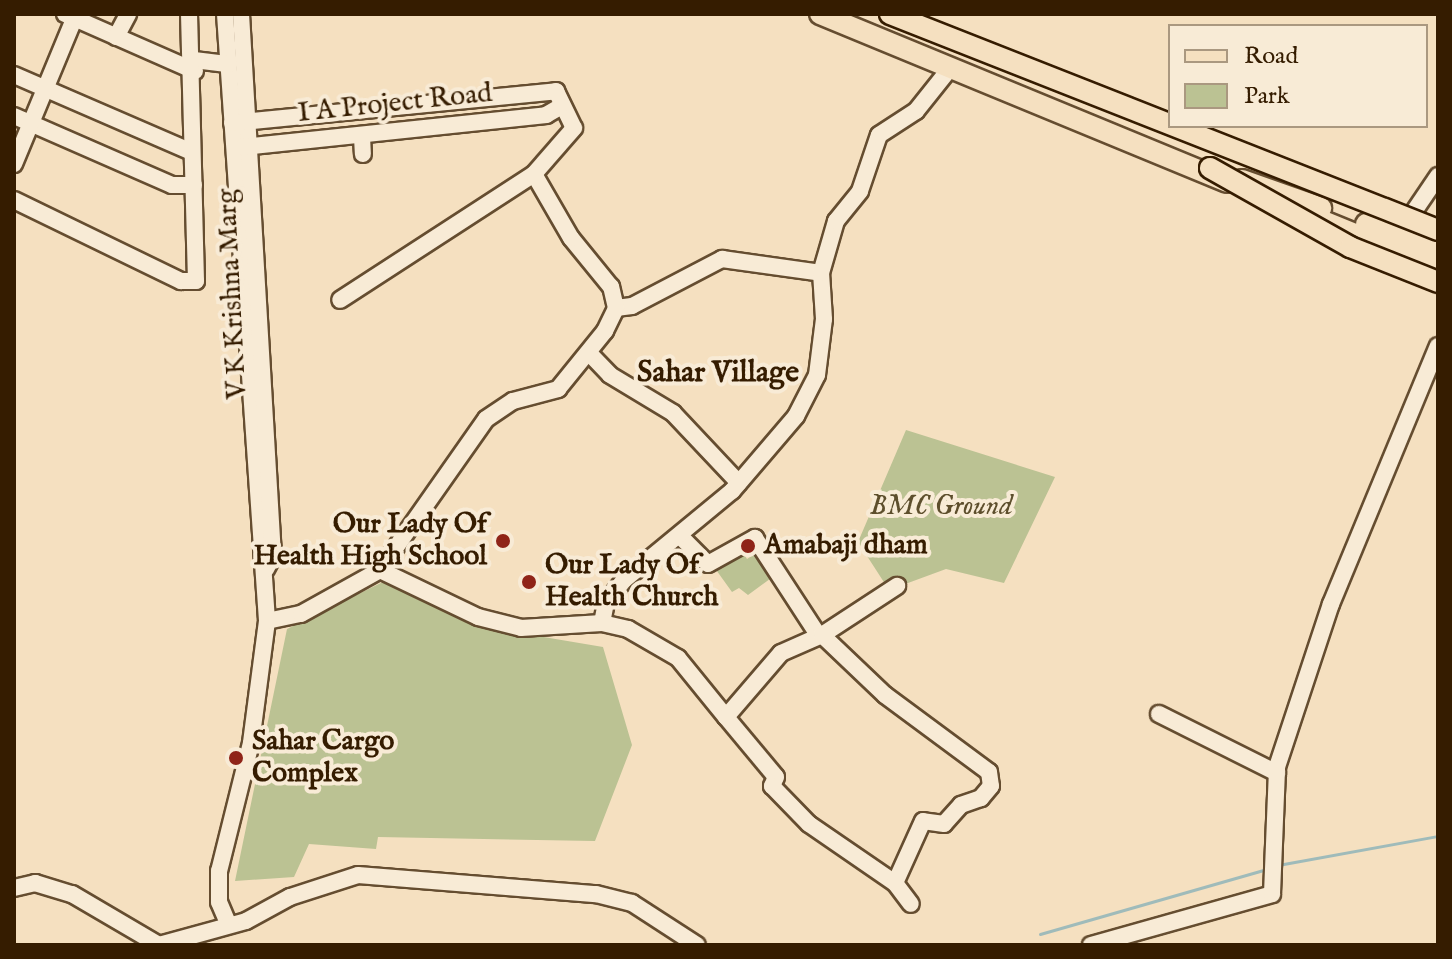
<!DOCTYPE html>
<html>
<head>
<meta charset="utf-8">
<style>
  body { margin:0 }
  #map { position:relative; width:1452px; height:959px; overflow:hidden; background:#f5e0c0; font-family:"IM FELL English",serif }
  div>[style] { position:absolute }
  .green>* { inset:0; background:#bbc293 }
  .stream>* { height:3px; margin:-1.5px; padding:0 1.5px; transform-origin:1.5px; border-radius:1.5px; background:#9fbbba }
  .roads { filter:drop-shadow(2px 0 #654d30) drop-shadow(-2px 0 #654d30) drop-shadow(0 2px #654d30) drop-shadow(0 -2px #654d30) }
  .minor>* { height:16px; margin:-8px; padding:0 8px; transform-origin:8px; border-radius:8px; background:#f8ebd6 }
  .major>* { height:20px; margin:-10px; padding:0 10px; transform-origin:10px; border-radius:10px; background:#f5e0c0 }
  .bridges { filter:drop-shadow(2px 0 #351c00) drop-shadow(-2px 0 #351c00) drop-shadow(0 2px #351c00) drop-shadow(0 -2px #351c00) }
  .major-bridge>* { height:20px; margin:-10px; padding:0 10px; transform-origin:10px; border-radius:10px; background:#f5e0c0 }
  .dots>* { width:22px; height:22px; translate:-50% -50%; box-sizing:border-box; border:4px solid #f8ebd6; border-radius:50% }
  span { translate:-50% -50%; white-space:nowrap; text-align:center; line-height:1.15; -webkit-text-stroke:8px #f8ebd6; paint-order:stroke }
  .street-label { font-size:28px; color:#351c00 }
  .park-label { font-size:28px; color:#5d4e2c; font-style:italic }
  .poi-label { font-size:28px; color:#351c00; font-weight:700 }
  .right { translate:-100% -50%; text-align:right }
  .left { translate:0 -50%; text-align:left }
  .neighbourhood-label { font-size:30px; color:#351c00; font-weight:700 }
  .frame { position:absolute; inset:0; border:16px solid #351c00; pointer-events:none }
  .legend { position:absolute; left:1168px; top:24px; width:260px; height:104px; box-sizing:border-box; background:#f8ebd6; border:2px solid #aa9880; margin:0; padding:10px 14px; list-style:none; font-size:24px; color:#351c00 }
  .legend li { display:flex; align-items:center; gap:16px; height:40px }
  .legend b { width:40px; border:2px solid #aa9880 }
</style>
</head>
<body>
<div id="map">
  <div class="green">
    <i style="clip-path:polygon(906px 430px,1055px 477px,1004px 583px,946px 569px,889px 590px,858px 542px)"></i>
    <i style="clip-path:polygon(737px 544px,747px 559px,758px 552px,774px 576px,748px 595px,739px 588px,732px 592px,714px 567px)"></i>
    <i style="clip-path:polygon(389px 579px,479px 626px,603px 647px,632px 745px,595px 841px,378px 837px,376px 849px,309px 844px,294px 877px,235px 881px,287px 629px)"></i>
  </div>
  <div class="stream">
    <i style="left:1278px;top:865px;width:163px;rotate:-10.3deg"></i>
    <i style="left:1040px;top:934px;width:236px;rotate:-16deg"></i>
  </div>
  <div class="roads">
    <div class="minor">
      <i style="left:65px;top:14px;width:142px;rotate:23.7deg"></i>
      <i style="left:225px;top:14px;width:608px;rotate:86.04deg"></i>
      <i style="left:267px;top:621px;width:123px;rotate:97.5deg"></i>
      <i style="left:251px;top:743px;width:132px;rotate:104deg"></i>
      <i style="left:219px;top:871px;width:31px;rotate:90deg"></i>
      <i style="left:219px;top:902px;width:23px;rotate:67deg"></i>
      <i style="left:241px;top:14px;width:543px;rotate:86.62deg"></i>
      <i style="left:273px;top:556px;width:15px;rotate:118deg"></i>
      <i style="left:116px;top:37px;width:26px;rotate:-62deg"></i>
      <i style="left:194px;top:60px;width:35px;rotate:7deg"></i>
      <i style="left:14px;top:75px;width:194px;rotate:23.4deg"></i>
      <i style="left:14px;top:116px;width:172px;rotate:23.6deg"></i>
      <i style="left:172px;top:185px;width:22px"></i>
      <i style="left:232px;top:123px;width:326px;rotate:-5.6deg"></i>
      <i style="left:556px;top:91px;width:41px;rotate:64.1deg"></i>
      <i style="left:574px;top:128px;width:61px;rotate:131deg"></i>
      <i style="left:534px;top:174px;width:231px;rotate:147deg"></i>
      <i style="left:362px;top:137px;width:17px;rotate:87deg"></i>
      <i style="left:243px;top:147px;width:305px;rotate:-6deg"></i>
      <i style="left:546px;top:115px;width:16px;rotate:-30deg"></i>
      <i style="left:14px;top:164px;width:162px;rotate:-67.5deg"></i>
      <i style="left:14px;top:200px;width:186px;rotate:25.9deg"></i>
      <i style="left:181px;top:281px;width:15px"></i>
      <i style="left:196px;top:281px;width:267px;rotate:-91.5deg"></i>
      <i style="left:1415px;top:210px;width:41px;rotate:-55.9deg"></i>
      <i style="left:616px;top:308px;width:16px;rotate:-7deg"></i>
      <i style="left:632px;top:306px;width:102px;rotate:-27.6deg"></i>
      <i style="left:722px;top:259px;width:100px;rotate:8deg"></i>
      <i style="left:589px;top:353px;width:30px;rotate:46deg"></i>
      <i style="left:610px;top:375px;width:74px;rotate:31.1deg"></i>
      <i style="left:673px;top:413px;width:96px;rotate:46.7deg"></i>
      <i style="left:681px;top:537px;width:38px;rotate:45deg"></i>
      <i style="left:708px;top:564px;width:54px;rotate:-29deg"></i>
      <i style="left:755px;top:538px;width:117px;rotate:56.9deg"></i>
      <i style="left:380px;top:570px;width:109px;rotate:25.6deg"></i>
      <i style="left:478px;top:617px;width:44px;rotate:14.3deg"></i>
      <i style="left:521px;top:628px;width:81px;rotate:-3.5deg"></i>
      <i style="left:602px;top:623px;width:27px;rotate:13deg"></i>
      <i style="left:628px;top:629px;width:58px;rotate:30.1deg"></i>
      <i style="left:678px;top:658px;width:76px;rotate:50.9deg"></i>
      <i style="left:726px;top:717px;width:84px;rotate:-49.3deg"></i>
      <i style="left:781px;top:653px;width:45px;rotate:-23.7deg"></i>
      <i style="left:822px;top:635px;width:90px;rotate:-33.2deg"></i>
      <i style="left:267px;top:621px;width:35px;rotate:-12deg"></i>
      <i style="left:301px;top:614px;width:90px;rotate:-29.1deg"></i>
      <i style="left:380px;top:570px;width:184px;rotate:-54.9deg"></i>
      <i style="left:486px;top:419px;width:32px;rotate:-34deg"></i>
      <i style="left:513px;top:401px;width:47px;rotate:-14.9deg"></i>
      <i style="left:558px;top:389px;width:75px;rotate:-51deg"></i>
      <i style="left:605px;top:331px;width:25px;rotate:-64deg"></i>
      <i style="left:616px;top:308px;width:22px;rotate:-103deg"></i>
      <i style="left:611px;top:287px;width:63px;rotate:-129.2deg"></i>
      <i style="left:571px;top:238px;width:74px;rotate:-120deg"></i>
      <i style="left:602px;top:623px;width:20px;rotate:-79deg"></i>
      <i style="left:606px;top:603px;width:29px;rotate:-52deg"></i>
      <i style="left:624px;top:580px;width:140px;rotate:-39.5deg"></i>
      <i style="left:732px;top:491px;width:99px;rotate:-49.5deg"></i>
      <i style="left:796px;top:416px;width:46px;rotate:-62.9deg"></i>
      <i style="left:817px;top:375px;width:56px;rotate:-82.9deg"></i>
      <i style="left:824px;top:319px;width:46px;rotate:-93.7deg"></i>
      <i style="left:821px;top:273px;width:54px;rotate:-73.9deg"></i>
      <i style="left:836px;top:221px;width:38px;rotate:-51deg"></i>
      <i style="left:860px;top:191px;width:59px;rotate:-71.3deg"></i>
      <i style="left:879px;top:135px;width:44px;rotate:-33deg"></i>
      <i style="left:916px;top:111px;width:56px;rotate:-51.5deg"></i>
      <i style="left:822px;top:635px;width:87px;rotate:43.6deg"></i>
      <i style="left:885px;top:695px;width:129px;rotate:36.5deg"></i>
      <i style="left:989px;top:772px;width:14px;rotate:82deg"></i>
      <i style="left:991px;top:786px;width:16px;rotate:130deg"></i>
      <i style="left:981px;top:798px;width:21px;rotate:161deg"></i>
      <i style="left:961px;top:805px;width:25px;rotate:132deg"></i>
      <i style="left:944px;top:824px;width:21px;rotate:-172deg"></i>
      <i style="left:923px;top:821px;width:68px;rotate:114.3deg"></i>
      <i style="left:1159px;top:714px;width:132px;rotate:26.6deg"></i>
      <i style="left:726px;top:717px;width:78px;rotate:50.2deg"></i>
      <i style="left:776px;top:777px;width:10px;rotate:114deg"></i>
      <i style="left:772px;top:786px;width:53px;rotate:45.8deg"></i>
      <i style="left:809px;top:824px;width:104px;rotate:34.5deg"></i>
      <i style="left:895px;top:883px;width:26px;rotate:53deg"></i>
      <i style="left:14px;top:888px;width:22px;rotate:-13deg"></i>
      <i style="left:35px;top:883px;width:39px;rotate:17deg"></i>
      <i style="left:72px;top:894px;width:101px;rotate:30.4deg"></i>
      <i style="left:159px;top:945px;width:90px;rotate:-15.4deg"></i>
      <i style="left:246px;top:921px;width:50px;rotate:-28.6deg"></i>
      <i style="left:290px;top:897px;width:71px;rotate:-17.9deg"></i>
      <i style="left:358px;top:875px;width:239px;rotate:4.6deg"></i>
      <i style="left:596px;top:894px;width:37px;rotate:14deg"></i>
      <i style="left:632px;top:903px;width:77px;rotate:32.9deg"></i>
      <i style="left:1091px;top:945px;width:188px;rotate:-15.7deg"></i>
      <i style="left:1272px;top:894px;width:127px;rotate:-87.7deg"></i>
      <i style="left:1277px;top:767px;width:172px;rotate:-71.7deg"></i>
      <i style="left:1331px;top:604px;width:279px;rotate:-67.5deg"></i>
    </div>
    <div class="major">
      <i style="left:820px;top:14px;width:440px;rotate:22.4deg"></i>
      <i style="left:1242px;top:180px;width:84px;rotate:19.5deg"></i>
      <i style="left:1301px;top:212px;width:148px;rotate:22.2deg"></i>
      <i style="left:1366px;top:224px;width:76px;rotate:19.1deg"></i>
    </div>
  </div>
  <div class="bridges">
    <div class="major-bridge">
      <i style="left:890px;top:14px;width:589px;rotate:21.51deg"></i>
      <i style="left:1210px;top:168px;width:161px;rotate:29.4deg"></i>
      <i style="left:1350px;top:247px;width:95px;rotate:21.7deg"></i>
    </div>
  </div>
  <div class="dots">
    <i style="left:503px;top:541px;background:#8f2418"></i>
    <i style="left:748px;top:546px;background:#8f2418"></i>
    <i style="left:529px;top:582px;background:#8f2418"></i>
    <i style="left:236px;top:758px;background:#8f2418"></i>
  </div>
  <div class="street-label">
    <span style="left:395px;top:104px;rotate:-6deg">I A Project Road</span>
    <span style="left:233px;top:294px;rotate:-93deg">V K Krishna Marg</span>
  </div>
  <div class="park-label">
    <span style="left:941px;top:507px">BMC Ground</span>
  </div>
  <div class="poi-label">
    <span class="right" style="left:487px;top:541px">Our Lady Of<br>Health High School</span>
    <span class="left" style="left:764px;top:546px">Amabaji dham</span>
    <span class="left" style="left:545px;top:582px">Our Lady Of<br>Health Church</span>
    <span class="left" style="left:252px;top:758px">Sahar Cargo<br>Complex</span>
  </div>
  <div class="neighbourhood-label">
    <span style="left:718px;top:373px">Sahar Village</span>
  </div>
  <div class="frame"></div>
  <ul class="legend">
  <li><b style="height:10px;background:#f5e0c0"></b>Road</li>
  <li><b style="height:22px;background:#bbc293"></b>Park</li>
  </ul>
</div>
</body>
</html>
